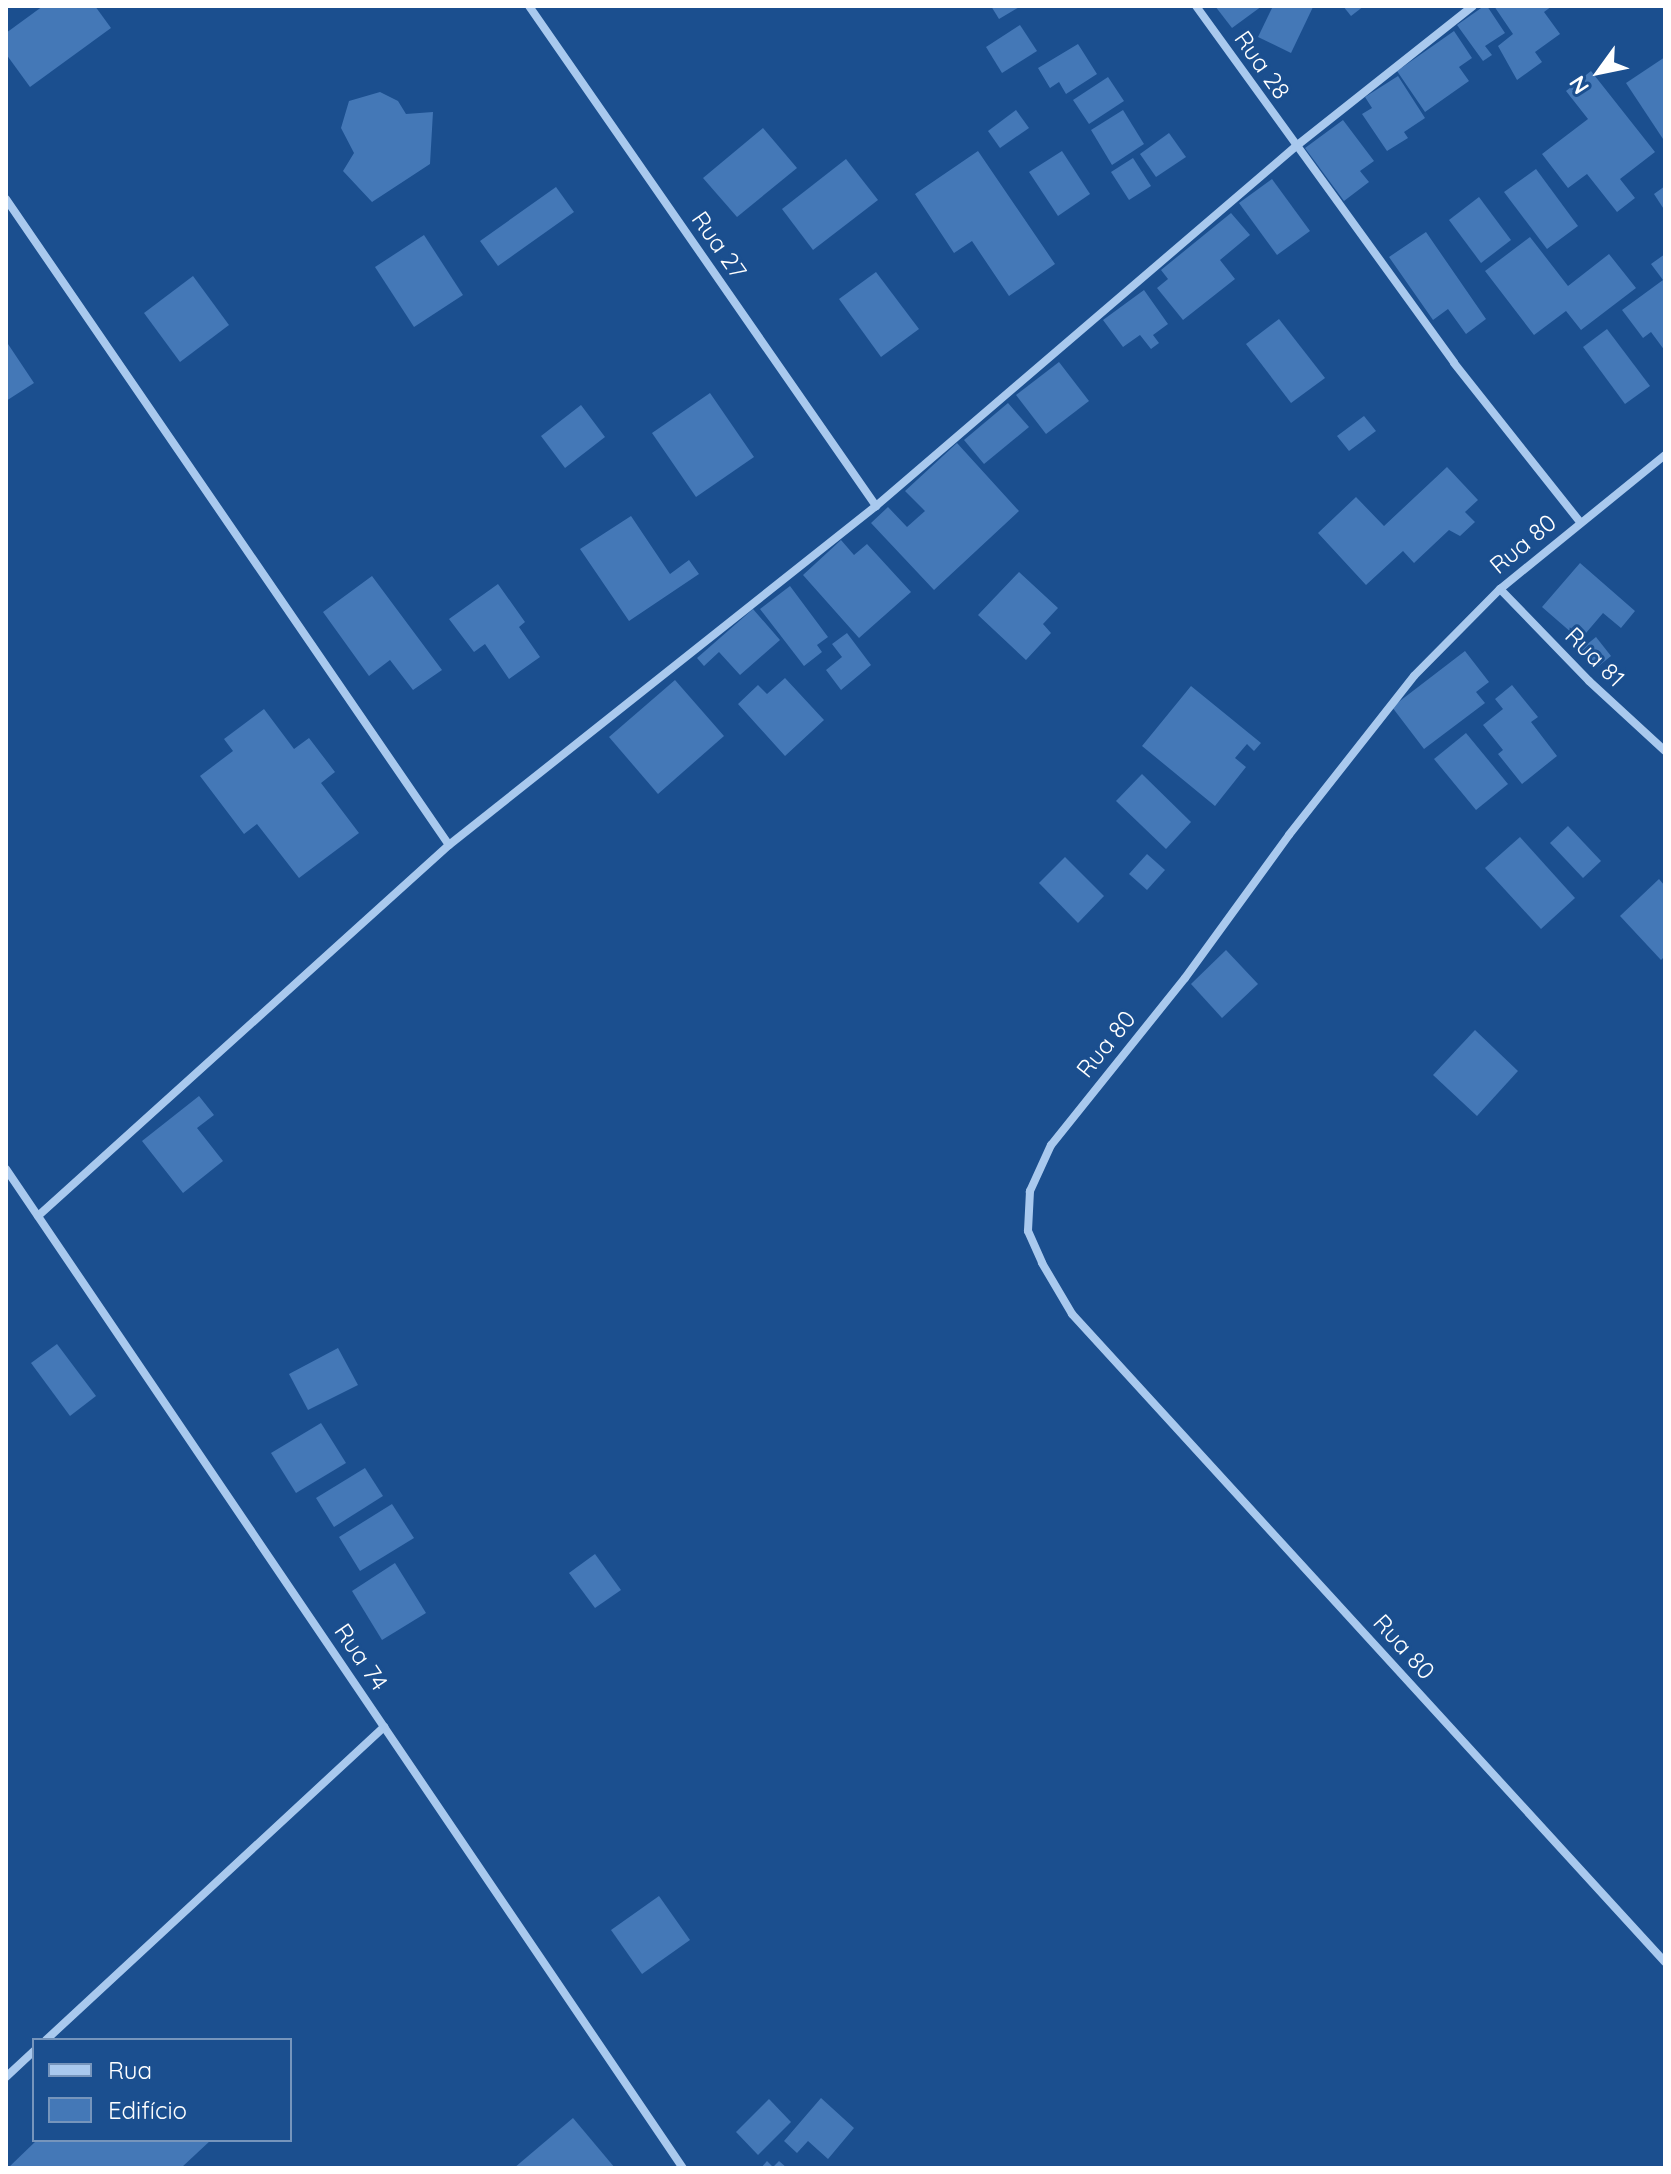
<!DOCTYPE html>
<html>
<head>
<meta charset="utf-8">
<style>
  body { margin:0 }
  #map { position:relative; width:1671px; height:2174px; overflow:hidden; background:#1b4f8f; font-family:Quicksand,sans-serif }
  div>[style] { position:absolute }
  .building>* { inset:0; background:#4478b7 }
  .street>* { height:8px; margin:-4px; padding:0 4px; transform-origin:4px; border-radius:4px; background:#a9c9ee }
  span { translate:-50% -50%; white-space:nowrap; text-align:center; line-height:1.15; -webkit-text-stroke:6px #1b4f8f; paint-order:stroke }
  .street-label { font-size:24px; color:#fff }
  .frame { position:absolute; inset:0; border:8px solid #fff; pointer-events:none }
  .legend { position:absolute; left:32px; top:2038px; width:260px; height:104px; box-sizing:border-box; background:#1b4f8f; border:2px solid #7695bc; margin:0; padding:10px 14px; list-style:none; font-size:24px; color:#fff }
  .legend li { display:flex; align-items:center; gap:16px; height:40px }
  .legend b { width:40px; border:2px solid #7695bc }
  .north { position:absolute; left:1559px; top:32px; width:80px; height:80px; -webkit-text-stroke:6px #1b4f8f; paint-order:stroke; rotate:237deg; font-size:22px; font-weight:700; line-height:32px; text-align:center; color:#fff }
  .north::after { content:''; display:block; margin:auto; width:28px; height:36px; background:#fff; clip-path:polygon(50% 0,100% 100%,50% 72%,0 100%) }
</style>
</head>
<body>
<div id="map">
  <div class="building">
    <i style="clip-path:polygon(43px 6px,95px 6px,111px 28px,30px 87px,6px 54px,6px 33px)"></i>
    <i style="clip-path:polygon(991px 6px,1021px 6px,999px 19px)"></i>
    <i style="clip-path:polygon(1215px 6px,1262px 6px,1232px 28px)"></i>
    <i style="clip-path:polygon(1273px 6px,1313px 7px,1291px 53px,1258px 37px)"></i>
    <i style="clip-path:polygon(1343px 6px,1364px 6px,1351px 16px)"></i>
    <i style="clip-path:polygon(1484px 6px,1487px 6px,1505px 33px,1485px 46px,1492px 55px,1483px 61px,1457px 25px)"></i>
    <i style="clip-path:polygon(1494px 6px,1552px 6px,1544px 12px,1560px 34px,1535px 52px,1542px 62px,1517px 80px,1498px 46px,1513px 34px)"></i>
    <i style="clip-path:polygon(1020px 25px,1037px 51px,1002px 73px,986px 47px)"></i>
    <i style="clip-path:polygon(1454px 31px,1472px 58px,1459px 67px,1469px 81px,1425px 112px,1397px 71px)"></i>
    <i style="clip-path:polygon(1078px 44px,1097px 74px,1066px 94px,1059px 82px,1050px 88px,1038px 68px)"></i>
    <i style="clip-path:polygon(1665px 57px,1665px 142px,1626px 83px)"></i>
    <i style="clip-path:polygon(1591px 71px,1655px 152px,1620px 179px,1635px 198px,1617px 212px,1587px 174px,1568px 188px,1542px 154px,1588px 119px,1566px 91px)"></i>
    <i style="clip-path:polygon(1398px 76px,1425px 118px,1404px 132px,1408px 138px,1387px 151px,1362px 114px,1372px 108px,1365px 97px)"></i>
    <i style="clip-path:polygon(1108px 77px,1124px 101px,1089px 124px,1073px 100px)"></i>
    <i style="clip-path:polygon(380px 92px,398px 101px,406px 114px,433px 112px,430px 164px,372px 202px,343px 171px,354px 153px,341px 128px,349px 101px)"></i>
    <i style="clip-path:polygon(1016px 110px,1029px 128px,1000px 148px,988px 131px)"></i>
    <i style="clip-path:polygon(1123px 110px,1144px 144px,1112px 165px,1091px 130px)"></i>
    <i style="clip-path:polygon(1343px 120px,1374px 161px,1360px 171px,1369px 182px,1344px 201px,1305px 148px)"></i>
    <i style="clip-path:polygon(763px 128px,797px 168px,737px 217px,703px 178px)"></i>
    <i style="clip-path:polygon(1169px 133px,1186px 157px,1156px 177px,1140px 154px)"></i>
    <i style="clip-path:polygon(978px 151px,1055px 264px,1009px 296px,972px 241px,954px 253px,915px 194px)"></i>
    <i style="clip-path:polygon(1062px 151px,1090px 194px,1058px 216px,1029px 172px)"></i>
    <i style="clip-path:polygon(1133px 158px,1151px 186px,1129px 200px,1111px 172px)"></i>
    <i style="clip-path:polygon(846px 159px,878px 200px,813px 250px,782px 209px)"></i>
    <i style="clip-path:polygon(1536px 169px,1578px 226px,1547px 249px,1504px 192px)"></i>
    <i style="clip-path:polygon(1272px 179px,1310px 231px,1277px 255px,1239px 203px)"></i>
    <i style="clip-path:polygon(1665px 186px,1665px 211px,1654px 194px)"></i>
    <i style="clip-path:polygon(556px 187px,574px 212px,498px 266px,480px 241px)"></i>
    <i style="clip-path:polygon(1479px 197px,1511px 240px,1481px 263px,1449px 220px)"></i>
    <i style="clip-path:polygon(1231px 213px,1250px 235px,1220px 260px,1235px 279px,1183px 320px,1157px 288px,1168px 279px,1161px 270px)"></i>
    <i style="clip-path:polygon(1426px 232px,1486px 319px,1466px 334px,1448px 309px,1433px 320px,1389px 257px)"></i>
    <i style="clip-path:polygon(424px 235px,463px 295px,414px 327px,375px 267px)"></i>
    <i style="clip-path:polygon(1530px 237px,1568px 286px,1609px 254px,1636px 288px,1581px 330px,1566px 311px,1534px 335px,1485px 271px)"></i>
    <i style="clip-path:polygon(1665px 254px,1665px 351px,1651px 332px,1643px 338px,1622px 310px,1663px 280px,1651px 264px)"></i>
    <i style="clip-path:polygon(876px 272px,919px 329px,881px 357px,839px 299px)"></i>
    <i style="clip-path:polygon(193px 276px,229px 325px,180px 362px,144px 313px)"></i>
    <i style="clip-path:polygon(1144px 290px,1168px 324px,1153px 335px,1159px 343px,1151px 349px,1140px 335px,1123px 347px,1103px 320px)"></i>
    <i style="clip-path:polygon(1279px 319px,1325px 378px,1291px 403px,1246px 344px)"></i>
    <i style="clip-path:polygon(1607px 329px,1650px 386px,1625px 404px,1583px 347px)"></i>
    <i style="clip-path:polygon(8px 344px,34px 383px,6px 401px,6px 345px)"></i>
    <i style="clip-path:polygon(1059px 362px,1089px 401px,1046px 434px,1016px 395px)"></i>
    <i style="clip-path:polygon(710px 393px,754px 457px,696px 497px,652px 433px)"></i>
    <i style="clip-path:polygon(1008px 403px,1029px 427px,984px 464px,964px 440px)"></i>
    <i style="clip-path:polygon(581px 405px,605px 437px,565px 468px,541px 436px)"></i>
    <i style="clip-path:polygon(1364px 416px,1376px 431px,1349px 451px,1337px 436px)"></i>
    <i style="clip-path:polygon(957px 443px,1019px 511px,934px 590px,871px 523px,888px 507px,907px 527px,925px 511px,905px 491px)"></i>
    <i style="clip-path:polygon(1447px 467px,1478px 500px,1465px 512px,1475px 522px,1460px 536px,1449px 530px,1414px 563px,1403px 551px,1366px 585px,1318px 533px,1356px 497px,1384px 526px)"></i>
    <i style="clip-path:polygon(631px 516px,670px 574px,689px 560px,699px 574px,629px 621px,580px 549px)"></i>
    <i style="clip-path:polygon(841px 540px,854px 555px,867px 544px,911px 592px,859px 638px,803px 575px)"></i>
    <i style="clip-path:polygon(1580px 563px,1635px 611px,1621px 628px,1603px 613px,1580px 640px,1542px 607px)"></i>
    <i style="clip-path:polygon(1019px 572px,1058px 608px,1043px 624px,1051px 633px,1026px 660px,978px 615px)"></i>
    <i style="clip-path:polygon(372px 576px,442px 670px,413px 690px,390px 660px,369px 676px,323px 612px)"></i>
    <i style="clip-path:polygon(498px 584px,525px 622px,519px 627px,540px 657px,509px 679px,485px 644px,474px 652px,449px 619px)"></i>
    <i style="clip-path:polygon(790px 586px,828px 637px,817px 645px,822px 652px,804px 666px,760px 609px)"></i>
    <i style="clip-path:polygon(753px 609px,780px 640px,740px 675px,719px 652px,704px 666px,697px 658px)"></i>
    <i style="clip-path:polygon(847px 633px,871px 665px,841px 690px,826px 670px,842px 657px,832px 644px)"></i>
    <i style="clip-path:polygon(1596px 637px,1611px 656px,1595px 669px,1580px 650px)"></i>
    <i style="clip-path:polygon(1465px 651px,1489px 682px,1476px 692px,1485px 703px,1424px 749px,1392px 707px)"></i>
    <i style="clip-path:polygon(785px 678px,824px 720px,785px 756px,738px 704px,758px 685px,767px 694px)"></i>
    <i style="clip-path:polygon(675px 680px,724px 736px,658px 794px,609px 737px)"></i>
    <i style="clip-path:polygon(1512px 685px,1538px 717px,1531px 722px,1557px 756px,1522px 784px,1498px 754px,1503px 750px,1483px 725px,1503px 709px,1495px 699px)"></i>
    <i style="clip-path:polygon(1191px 686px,1261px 743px,1254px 751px,1247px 744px,1235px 758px,1246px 767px,1215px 806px,1142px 746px)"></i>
    <i style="clip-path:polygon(264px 709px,294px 749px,309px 738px,335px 772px,321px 783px,359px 833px,299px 878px,257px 824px,244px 834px,200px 776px,233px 751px,224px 739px)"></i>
    <i style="clip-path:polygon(1466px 733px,1508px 784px,1476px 810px,1434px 759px)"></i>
    <i style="clip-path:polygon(1142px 774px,1191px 822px,1166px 849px,1116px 801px)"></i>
    <i style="clip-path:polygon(1568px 826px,1601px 861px,1583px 878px,1550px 843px)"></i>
    <i style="clip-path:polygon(1520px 837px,1575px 898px,1541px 929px,1485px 868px)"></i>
    <i style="clip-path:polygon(1147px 854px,1165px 870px,1147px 890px,1129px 874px)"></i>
    <i style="clip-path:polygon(1065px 857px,1104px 896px,1078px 923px,1039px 883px)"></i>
    <i style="clip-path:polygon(1659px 879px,1665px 886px,1665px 956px,1661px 960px,1620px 916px)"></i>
    <i style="clip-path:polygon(1226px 950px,1258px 984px,1222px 1018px,1191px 984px)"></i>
    <i style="clip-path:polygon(1475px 1030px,1518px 1071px,1477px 1116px,1433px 1075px)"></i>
    <i style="clip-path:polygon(199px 1096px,214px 1115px,197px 1128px,223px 1161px,183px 1193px,142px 1141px)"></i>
    <i style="clip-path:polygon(57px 1344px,96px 1396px,70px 1416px,31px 1363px)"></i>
    <i style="clip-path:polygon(338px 1348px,358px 1385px,308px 1410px,289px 1374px)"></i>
    <i style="clip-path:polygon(321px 1423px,346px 1463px,296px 1493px,271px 1453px)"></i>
    <i style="clip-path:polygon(365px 1468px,383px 1496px,334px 1527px,316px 1498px)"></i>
    <i style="clip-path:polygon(392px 1504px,414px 1538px,360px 1571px,339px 1537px)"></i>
    <i style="clip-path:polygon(595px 1554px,621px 1590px,595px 1608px,569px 1573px)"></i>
    <i style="clip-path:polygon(395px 1563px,426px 1613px,382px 1640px,352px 1591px)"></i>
    <i style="clip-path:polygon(659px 1896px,690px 1940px,642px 1974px,611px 1930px)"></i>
    <i style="clip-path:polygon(821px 2098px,854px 2128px,828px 2159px,808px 2141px,797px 2153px,784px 2141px)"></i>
    <i style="clip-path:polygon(769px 2099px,791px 2122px,758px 2155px,736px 2132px)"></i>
    <i style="clip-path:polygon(573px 2118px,615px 2168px,514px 2168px)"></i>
    <i style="clip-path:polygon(37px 2140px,211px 2140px,181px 2168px,8px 2168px)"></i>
    <i style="clip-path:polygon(767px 2161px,773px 2167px,779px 2161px,787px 2168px,761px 2168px)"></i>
  </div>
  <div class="street">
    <i style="left:529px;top:6px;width:609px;rotate:55.24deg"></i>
    <i style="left:1196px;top:6px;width:440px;rotate:54.1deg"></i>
    <i style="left:1454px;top:363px;width:203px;rotate:51.6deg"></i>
    <i style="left:6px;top:199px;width:783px;rotate:55.56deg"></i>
    <i style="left:1665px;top:455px;width:213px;rotate:140.9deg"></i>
    <i style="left:1500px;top:589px;width:122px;rotate:134.7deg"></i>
    <i style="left:1414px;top:676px;width:202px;rotate:128.2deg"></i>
    <i style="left:1289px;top:835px;width:177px;rotate:126deg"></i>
    <i style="left:1185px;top:978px;width:214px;rotate:128.7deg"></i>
    <i style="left:1051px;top:1145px;width:51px;rotate:114.5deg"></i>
    <i style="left:1030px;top:1191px;width:40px;rotate:92.9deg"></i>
    <i style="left:1028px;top:1231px;width:35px;rotate:66deg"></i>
    <i style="left:1042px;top:1263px;width:59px;rotate:59.5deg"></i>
    <i style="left:1072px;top:1314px;width:878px;rotate:47.54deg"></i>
    <i style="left:1500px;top:589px;width:128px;rotate:45.9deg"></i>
    <i style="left:1589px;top:681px;width:103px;rotate:42.6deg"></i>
    <i style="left:6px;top:1169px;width:1207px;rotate:55.88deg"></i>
    <i style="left:38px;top:1216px;width:554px;rotate:-42.07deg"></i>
    <i style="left:449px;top:845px;width:545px;rotate:-38.45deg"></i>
    <i style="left:876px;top:506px;width:552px;rotate:-40.59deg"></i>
    <i style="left:1295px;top:147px;width:227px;rotate:-38.4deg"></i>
    <i style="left:46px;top:2040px;width:461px;rotate:-42.8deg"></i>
    <i style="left:6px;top:2077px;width:38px;rotate:-43deg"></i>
  </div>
  <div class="street-label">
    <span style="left:1262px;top:65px;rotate:55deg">Rua 28</span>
    <span style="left:719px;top:245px;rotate:55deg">Rua 27</span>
    <span style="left:1523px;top:544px;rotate:-40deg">Rua 80</span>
    <span style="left:1595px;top:657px;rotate:45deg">Rua 81</span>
    <span style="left:1106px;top:1044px;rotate:-51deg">Rua 80</span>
    <span style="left:1404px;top:1647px;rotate:48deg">Rua 80</span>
    <span style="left:361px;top:1657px;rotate:56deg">Rua 74</span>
  </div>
  <div class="frame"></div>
  <ul class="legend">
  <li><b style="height:10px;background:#a9c9ee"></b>Rua</li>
  <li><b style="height:22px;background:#4478b7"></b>Edifício</li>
  </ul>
  <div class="north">N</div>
</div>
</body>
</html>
